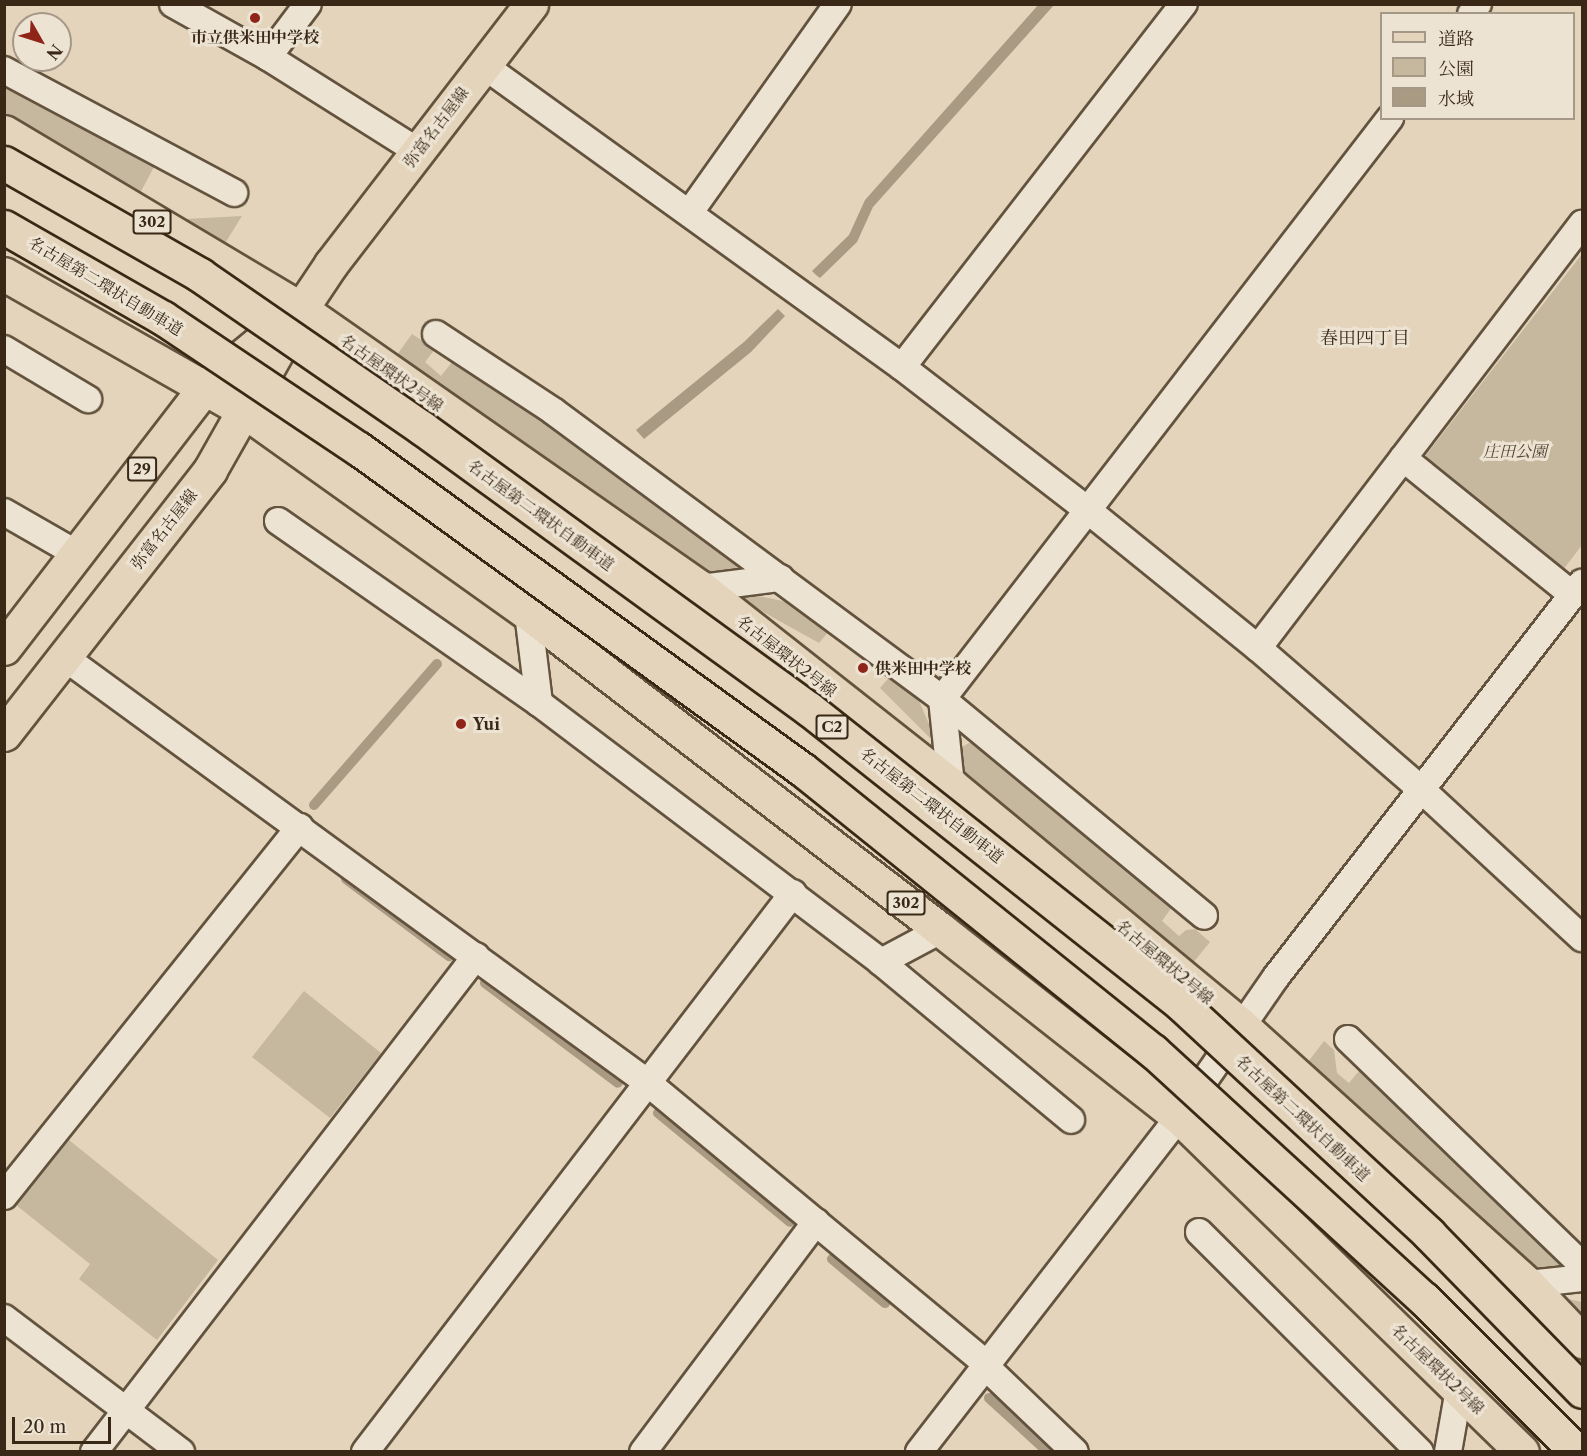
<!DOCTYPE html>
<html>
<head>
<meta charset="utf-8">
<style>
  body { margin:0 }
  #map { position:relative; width:1587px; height:1456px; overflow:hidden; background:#e3d4bb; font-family:"Libre Caslon Text","Noto Serif JP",serif }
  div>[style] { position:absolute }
  .green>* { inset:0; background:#c6b79f }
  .water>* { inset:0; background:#a99a83 }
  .stream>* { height:10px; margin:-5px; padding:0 5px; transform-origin:5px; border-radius:5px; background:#a99a83 }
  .roads { filter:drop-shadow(2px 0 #63533e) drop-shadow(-2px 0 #63533e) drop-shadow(0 2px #63533e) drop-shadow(0 -2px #63533e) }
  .street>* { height:26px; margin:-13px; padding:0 13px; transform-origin:13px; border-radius:13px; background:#ede3d3 }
  .primary>* { height:33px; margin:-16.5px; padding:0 16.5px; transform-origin:16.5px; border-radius:16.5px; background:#e3d4bb }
  .highway>* { height:33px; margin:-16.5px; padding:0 16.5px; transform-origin:16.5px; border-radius:16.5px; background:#e3d4bb }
  .bridges { filter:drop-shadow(2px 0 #382815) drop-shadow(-2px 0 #382815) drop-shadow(0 2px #382815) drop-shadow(0 -2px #382815) }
  .highway-bridge>* { height:33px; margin:-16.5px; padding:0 16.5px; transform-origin:16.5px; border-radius:16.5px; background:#e3d4bb }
  .dots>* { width:16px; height:16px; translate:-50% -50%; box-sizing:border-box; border:3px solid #ede3d3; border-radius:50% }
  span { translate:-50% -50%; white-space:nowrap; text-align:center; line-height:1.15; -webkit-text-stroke:6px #ede3d3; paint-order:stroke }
  .shield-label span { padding:2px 4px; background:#ede3d3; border:2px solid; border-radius:4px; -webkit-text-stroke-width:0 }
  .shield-label { font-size:15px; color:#382815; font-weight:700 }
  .poi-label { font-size:16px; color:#382815; font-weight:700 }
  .left { translate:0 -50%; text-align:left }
  .street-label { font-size:16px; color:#382815 }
  .park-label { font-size:16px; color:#544531; font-style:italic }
  .neighbourhood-label { font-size:18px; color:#382815 }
  .frame { position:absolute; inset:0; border:6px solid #382815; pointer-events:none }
  .legend { position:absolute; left:1380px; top:12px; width:195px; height:108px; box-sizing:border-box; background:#ede3d3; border:2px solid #a59887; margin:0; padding:8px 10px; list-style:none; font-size:18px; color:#382815 }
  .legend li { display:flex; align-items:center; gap:12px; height:30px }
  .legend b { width:30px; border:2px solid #a59887 }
  .north { position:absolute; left:12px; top:12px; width:60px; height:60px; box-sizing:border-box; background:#ede3d3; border:2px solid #a59887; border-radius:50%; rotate:129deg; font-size:16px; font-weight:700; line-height:24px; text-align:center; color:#382815 }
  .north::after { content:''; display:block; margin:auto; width:21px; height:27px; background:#8f2418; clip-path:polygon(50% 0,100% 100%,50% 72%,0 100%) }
  .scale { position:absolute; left:12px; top:1417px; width:99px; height:27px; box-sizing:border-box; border:3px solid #382815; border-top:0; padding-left:8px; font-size:18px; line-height:21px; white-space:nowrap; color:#382815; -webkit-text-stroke:4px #ede3d3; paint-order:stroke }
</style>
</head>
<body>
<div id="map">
  <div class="green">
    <i style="clip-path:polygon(5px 80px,154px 167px,139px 195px,186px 219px,242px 216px,222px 248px,5px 120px)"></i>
    <i style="clip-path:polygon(1582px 254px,1582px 545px,1563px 570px,1555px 570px,1427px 467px,1426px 455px)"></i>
    <i style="clip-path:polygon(412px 334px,435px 349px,425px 362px,441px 376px,453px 361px,739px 557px,739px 567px,732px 576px,712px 578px,394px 359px)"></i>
    <i style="clip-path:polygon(743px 593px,798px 604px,833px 626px,819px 643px,740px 599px)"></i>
    <i style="clip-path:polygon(894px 672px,919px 701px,932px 731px,930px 738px,880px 688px)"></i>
    <i style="clip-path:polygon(969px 743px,979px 744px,1174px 904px,1162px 921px,1179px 936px,1186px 930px,1195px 929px,1210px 942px,1188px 969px,965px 784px,955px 760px,958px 749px)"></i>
    <i style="clip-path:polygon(304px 991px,381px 1053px,330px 1118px,252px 1057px)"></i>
    <i style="clip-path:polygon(1324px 1041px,1334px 1050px,1337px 1073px,1349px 1083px,1359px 1071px,1367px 1074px,1559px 1254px,1563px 1264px,1557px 1272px,1546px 1275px,1523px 1265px,1308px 1062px)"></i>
    <i style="clip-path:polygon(69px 1140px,218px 1260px,157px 1340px,79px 1279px,90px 1264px,16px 1205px)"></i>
    <i style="clip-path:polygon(1554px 1296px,1582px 1302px,1582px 1341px)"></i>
  </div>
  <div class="water">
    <i style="clip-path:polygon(1039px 4px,1054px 5px,873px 207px,857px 242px,820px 278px,816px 275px,812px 271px,849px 235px,865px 200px)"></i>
    <i style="clip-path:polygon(778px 309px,785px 316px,751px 352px,644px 439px,636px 430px,744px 342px)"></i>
  </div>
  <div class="stream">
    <i style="left:314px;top:805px;width:187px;rotate:-48.9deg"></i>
    <i style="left:346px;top:879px;width:129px;rotate:36.8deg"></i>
    <i style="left:485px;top:983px;width:166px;rotate:36.9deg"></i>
    <i style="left:658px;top:1113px;width:171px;rotate:39.5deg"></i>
    <i style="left:832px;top:1259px;width:69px;rotate:39.7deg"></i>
    <i style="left:989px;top:1398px;width:80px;rotate:42.5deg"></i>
  </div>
  <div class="roads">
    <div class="street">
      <i style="left:173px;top:4px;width:109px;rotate:29.2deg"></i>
      <i style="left:268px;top:57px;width:176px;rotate:32.2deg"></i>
      <i style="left:1471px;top:14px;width:12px;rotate:-55deg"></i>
      <i style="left:268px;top:57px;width:66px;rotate:-53deg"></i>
      <i style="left:483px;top:65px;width:516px;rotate:35.78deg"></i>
      <i style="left:902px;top:367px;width:237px;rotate:37.6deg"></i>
      <i style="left:1090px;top:512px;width:216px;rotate:39deg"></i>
      <i style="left:1258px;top:648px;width:217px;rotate:40.9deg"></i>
      <i style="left:1422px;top:790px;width:218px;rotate:42.8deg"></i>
      <i style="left:4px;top:70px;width:261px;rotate:28.1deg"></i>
      <i style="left:690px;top:212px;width:255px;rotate:-54.6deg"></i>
      <i style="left:436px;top:334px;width:140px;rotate:33.3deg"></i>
      <i style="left:553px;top:411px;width:484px;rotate:36.5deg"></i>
      <i style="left:942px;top:699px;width:340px;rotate:39.6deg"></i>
      <i style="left:4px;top:349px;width:98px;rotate:30.8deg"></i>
      <i style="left:902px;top:367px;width:460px;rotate:-52.2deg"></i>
      <i style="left:1403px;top:458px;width:218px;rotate:38.9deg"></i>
      <i style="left:4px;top:512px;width:84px;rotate:29.9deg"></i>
      <i style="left:278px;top:521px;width:318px;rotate:34.9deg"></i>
      <i style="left:701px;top:588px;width:80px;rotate:-7.2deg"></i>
      <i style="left:528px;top:613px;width:91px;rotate:83deg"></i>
      <i style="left:539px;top:703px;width:429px;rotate:37.1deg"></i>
      <i style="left:881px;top:962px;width:68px;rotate:-28.1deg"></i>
      <i style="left:1258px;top:648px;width:534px;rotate:-52.61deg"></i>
      <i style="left:64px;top:657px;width:723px;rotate:36.11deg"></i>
      <i style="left:648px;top:1083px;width:440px;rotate:39.7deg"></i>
      <i style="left:951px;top:785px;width:86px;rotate:-96deg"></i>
      <i style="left:942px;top:699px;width:734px;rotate:-52.36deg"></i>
      <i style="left:881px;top:962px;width:247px;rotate:39.7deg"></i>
      <i style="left:1348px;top:1039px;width:325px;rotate:44deg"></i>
      <i style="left:4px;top:1196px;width:473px;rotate:-51.3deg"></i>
      <i style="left:1199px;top:1232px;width:312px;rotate:44.9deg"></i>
      <i style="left:1528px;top:1284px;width:54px;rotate:-6.3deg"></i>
      <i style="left:4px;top:1318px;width:222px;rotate:37.1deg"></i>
      <i style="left:985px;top:1366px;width:124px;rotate:43.7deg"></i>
      <i style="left:94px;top:1452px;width:626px;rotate:-52.4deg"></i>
      <i style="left:365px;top:1452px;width:704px;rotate:-52.56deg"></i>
      <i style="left:643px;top:1452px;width:288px;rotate:-53.1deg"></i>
      <i style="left:919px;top:1452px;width:424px;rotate:-52.2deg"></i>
      <i style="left:1179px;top:1117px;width:170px;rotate:-55.3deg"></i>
      <i style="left:1276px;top:977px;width:499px;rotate:-52.2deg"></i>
      <i style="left:1448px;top:1452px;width:64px;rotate:-80.1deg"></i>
    </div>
    <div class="primary">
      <i style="left:4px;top:648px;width:331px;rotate:-52.4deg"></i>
      <i style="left:206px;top:386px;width:102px;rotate:-39.4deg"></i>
      <i style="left:4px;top:734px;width:335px;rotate:-52deg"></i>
      <i style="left:210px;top:470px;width:185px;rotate:-60.5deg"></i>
      <i style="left:301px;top:309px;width:54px;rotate:-56.3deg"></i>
      <i style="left:331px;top:264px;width:328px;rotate:-52.4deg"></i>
    </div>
    <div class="highway">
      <i style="left:4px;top:132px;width:346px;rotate:30.8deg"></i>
      <i style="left:301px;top:309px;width:488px;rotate:34.9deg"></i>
      <i style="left:701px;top:588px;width:318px;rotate:38.2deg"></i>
      <i style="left:951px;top:785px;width:376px;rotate:39.6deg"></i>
      <i style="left:1241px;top:1025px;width:387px;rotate:42.1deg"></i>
      <i style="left:1528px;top:1284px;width:79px;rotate:46.5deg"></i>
      <i style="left:4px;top:274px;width:275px;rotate:29.6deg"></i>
      <i style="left:243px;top:410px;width:350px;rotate:35.5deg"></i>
      <i style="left:528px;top:613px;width:521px;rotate:37.51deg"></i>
      <i style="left:941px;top:930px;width:303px;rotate:38.2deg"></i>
      <i style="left:1179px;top:1117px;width:479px;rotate:44.3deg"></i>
    </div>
  </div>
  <div class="bridges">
    <div class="highway-bridge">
      <i style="left:4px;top:163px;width:226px;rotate:29.7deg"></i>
      <i style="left:200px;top:275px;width:270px;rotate:34.6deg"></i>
      <i style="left:422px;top:428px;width:478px;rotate:36deg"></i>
      <i style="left:809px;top:709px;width:475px;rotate:38.4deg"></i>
      <i style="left:1181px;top:1004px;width:338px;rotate:42.8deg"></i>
      <i style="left:1429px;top:1234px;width:219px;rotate:45.7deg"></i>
      <i style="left:4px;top:227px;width:183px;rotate:29.8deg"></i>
      <i style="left:163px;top:318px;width:236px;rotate:33.8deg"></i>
      <i style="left:359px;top:449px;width:548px;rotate:35.87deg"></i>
      <i style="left:803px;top:770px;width:449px;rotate:38.8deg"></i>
      <i style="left:1153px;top:1051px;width:367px;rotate:42.5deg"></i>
      <i style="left:1424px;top:1299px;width:216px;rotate:45deg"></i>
    </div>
  </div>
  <div class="dots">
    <i style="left:255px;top:18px;background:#8f2418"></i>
    <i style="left:863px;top:668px;background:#8f2418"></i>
    <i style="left:461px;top:724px;background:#8f2418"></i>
  </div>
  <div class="shield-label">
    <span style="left:152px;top:222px">302</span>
    <span style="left:142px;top:469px">29</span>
    <span style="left:832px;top:727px">C2</span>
    <span style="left:906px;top:903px">302</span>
  </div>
  <div class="poi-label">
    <span style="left:255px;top:37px">市立供米田中学校</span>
    <span class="left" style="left:875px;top:668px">供米田中学校</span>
    <span class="left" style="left:473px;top:724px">Yui</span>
  </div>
  <div class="street-label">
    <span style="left:436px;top:127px;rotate:-53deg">弥富名古屋線</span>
    <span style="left:106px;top:286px;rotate:31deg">名古屋第二環状自動車道</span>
    <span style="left:392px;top:373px;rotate:35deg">名古屋環状2号線</span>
    <span style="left:541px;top:515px;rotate:36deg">名古屋第二環状自動車道</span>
    <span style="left:164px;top:529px;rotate:-52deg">弥富名古屋線</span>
    <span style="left:787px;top:656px;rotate:38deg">名古屋環状2号線</span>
    <span style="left:932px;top:805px;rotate:38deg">名古屋第二環状自動車道</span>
    <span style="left:1165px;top:962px;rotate:40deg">名古屋環状2号線</span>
    <span style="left:1303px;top:1118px;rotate:43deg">名古屋第二環状自動車道</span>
    <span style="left:1438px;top:1369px;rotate:44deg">名古屋環状2号線</span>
  </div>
  <div class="park-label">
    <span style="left:1515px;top:451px">庄田公園</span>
  </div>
  <div class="neighbourhood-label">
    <span style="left:1365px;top:338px">春田四丁目</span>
  </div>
  <div class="frame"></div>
  <ul class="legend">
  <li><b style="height:8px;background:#e3d4bb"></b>道路</li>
  <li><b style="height:16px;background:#c6b79f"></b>公園</li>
  <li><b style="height:16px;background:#a99a83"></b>水域</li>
  </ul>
  <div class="north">N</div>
  <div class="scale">20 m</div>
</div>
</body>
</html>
